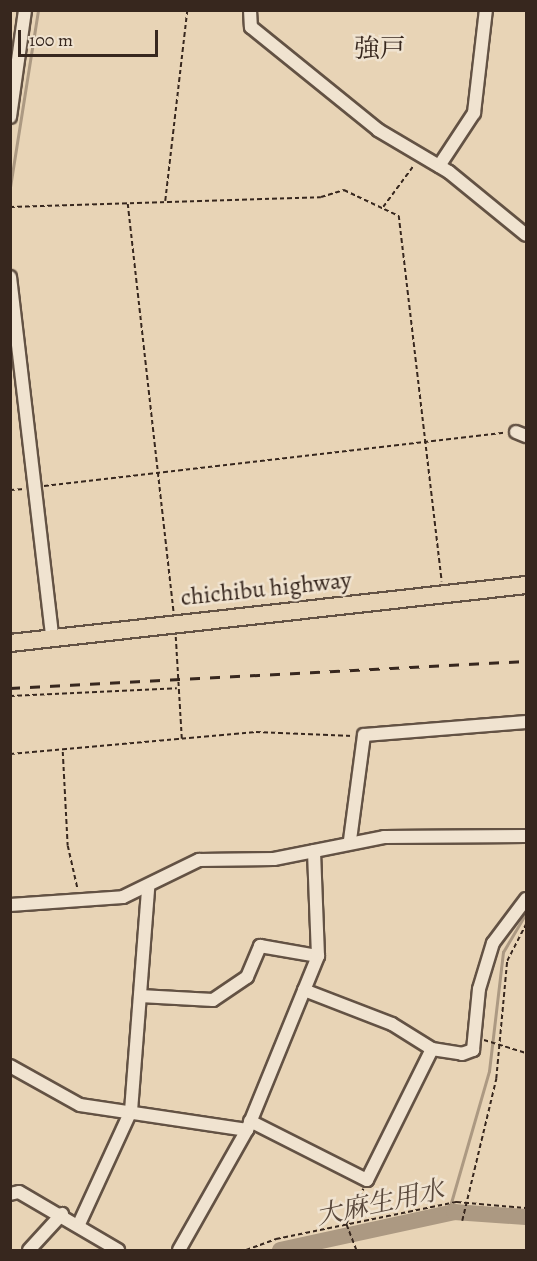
<!DOCTYPE html>
<html>
<head>
<meta charset="utf-8">
<style>
  body { margin:0 }
  #map { position:relative; width:537px; height:1261px; overflow:hidden; background:#e8d4b6; font-family:Alegreya,"Noto Serif JP",serif }
  div>[style] { position:absolute }
  .stream>* { height:3px; margin:-1.5px; padding:0 1.5px; transform-origin:1.5px; border-radius:1.5px; background:#ac9982 }
  .river>* { height:16px; margin:-8px; padding:0 8px; transform-origin:8px; border-radius:8px; background:#ac9982 }
  .path>* { height:1.5px; margin-top:-0.75px; transform-origin:0; background:repeating-linear-gradient(90deg,#37271e 0 4.5px,transparent 0 7.5px) }
  .roads { filter:drop-shadow(2px 0 #635244) drop-shadow(-2px 0 #635244) drop-shadow(0 2px #635244) drop-shadow(0 -2px #635244) }
  .minor>* { height:12px; margin:-6px; padding:0 6px; transform-origin:6px; border-radius:6px; background:#f0e3d0 }
  .highway>* { height:16px; margin:-8px; padding:0 8px; transform-origin:8px; border-radius:8px; background:#e8d4b6 }
  .rail>* { height:3px; margin-top:-1.5px; transform-origin:0; background:repeating-linear-gradient(90deg,#37271e 0 10px,transparent 0 20px) }
  span { translate:-50% -50%; white-space:nowrap; text-align:center; line-height:1.15; -webkit-text-stroke:5px #f0e3d0; paint-order:stroke }
  .street-label { font-size:24px; color:#37271e }
  .neighbourhood-label { font-size:26px; color:#37271e }
  .water-label { font-size:26px; color:#5a493c; font-style:italic }
  .frame { position:absolute; inset:0; border:12px solid #37271e; pointer-events:none }
  .scale { position:absolute; left:18px; top:30px; width:140px; height:27px; box-sizing:border-box; border:3px solid #37271e; border-top:0; padding-left:8px; font-size:18px; line-height:21px; white-space:nowrap; color:#37271e; -webkit-text-stroke:4px #f0e3d0; paint-order:stroke }
</style>
</head>
<body>
<div id="map">
  <div class="stream">
    <i style="left:10px;top:187px;width:179px;rotate:-81deg"></i>
    <i style="left:448px;top:1213px;width:148px;rotate:-73.9deg"></i>
    <i style="left:489px;top:1071px;width:120px;rotate:-83.3deg"></i>
    <i style="left:503px;top:952px;width:45px;rotate:-59.5deg"></i>
  </div>
  <div class="river">
    <i style="left:280px;top:1250px;width:178px;rotate:-12.3deg"></i>
    <i style="left:454px;top:1212px;width:72px;rotate:4deg"></i>
  </div>
  <div class="path">
    <i style="left:165px;top:201px;width:192px;rotate:-83.4deg"></i>
    <i style="left:128px;top:204px;width:410px;rotate:83.6deg"></i>
    <i style="left:10px;top:207px;width:311px;rotate:-1.8deg"></i>
    <i style="left:321px;top:197px;width:24px;rotate:-17deg"></i>
    <i style="left:344px;top:190px;width:61px;rotate:25.3deg"></i>
    <i style="left:399px;top:216px;width:368px;rotate:83.3deg"></i>
    <i style="left:383px;top:207px;width:52px;rotate:-53.6deg"></i>
    <i style="left:44px;top:486px;width:463px;rotate:-6.6deg"></i>
    <i style="left:10px;top:490px;width:15px;rotate:-4deg"></i>
    <i style="left:176px;top:637px;width:102px;rotate:86.6deg"></i>
    <i style="left:10px;top:696px;width:167px;rotate:-2.7deg"></i>
    <i style="left:63px;top:752px;width:94px;rotate:87deg"></i>
    <i style="left:68px;top:846px;width:45px;rotate:77.2deg"></i>
    <i style="left:10px;top:754px;width:247px;rotate:-5.1deg"></i>
    <i style="left:256px;top:732px;width:97px;rotate:2.4deg"></i>
    <i style="left:484px;top:1040px;width:44px;rotate:17.2deg"></i>
    <i style="left:462px;top:1221px;width:146px;rotate:-76.5deg"></i>
    <i style="left:496px;top:1079px;width:119px;rotate:-84.7deg"></i>
    <i style="left:507px;top:961px;width:42px;rotate:-62.8deg"></i>
    <i style="left:246px;top:1250px;width:32px;rotate:-20deg"></i>
    <i style="left:276px;top:1239px;width:185px;rotate:-11.6deg"></i>
    <i style="left:457px;top:1202px;width:69px;rotate:5deg"></i>
    <i style="left:356px;top:1250px;width:28px;rotate:-111deg"></i>
    <i style="left:346px;top:1224px;width:39px;rotate:-64deg"></i>
  </div>
  <div class="roads">
    <div class="minor">
      <i style="left:250px;top:10px;width:17px;rotate:87deg"></i>
      <i style="left:251px;top:27px;width:164px;rotate:39deg"></i>
      <i style="left:378px;top:130px;width:82px;rotate:30.6deg"></i>
      <i style="left:449px;top:172px;width:99px;rotate:39.3deg"></i>
      <i style="left:10px;top:117px;width:108px;rotate:-82deg"></i>
      <i style="left:439px;top:166px;width:64px;rotate:-56.6deg"></i>
      <i style="left:474px;top:113px;width:104px;rotate:-83.4deg"></i>
      <i style="left:10px;top:277px;width:362px;rotate:83.3deg"></i>
      <i style="left:516px;top:432px;width:11px;rotate:22deg"></i>
      <i style="left:350px;top:840px;width:106px;rotate:-82.4deg"></i>
      <i style="left:364px;top:735px;width:163px;rotate:-4.6deg"></i>
      <i style="left:10px;top:905px;width:113px;rotate:-4deg"></i>
      <i style="left:123px;top:897px;width:85px;rotate:-26deg"></i>
      <i style="left:199px;top:860px;width:75px;rotate:-0.8deg"></i>
      <i style="left:274px;top:859px;width:112px;rotate:-11.3deg"></i>
      <i style="left:384px;top:837px;width:142px;rotate:-0.4deg"></i>
      <i style="left:304px;top:990px;width:94px;rotate:21.1deg"></i>
      <i style="left:392px;top:1024px;width:47px;rotate:32deg"></i>
      <i style="left:140px;top:996px;width:73px;rotate:3.1deg"></i>
      <i style="left:213px;top:1000px;width:41px;rotate:-34.1deg"></i>
      <i style="left:247px;top:977px;width:34px;rotate:-67deg"></i>
      <i style="left:260px;top:946px;width:59px;rotate:9.8deg"></i>
      <i style="left:10px;top:1066px;width:80px;rotate:29.1deg"></i>
      <i style="left:80px;top:1105px;width:169px;rotate:8.5deg"></i>
      <i style="left:250px;top:1121px;width:131px;rotate:26.8deg"></i>
      <i style="left:367px;top:1180px;width:146px;rotate:-63.6deg"></i>
      <i style="left:432px;top:1049px;width:30px;rotate:9deg"></i>
      <i style="left:462px;top:1054px;width:12px;rotate:-20deg"></i>
      <i style="left:473px;top:1050px;width:61px;rotate:-84.4deg"></i>
      <i style="left:479px;top:989px;width:48px;rotate:-73.1deg"></i>
      <i style="left:493px;top:943px;width:55px;rotate:-53.1deg"></i>
      <i style="left:10px;top:1194px;width:9px;rotate:-13deg"></i>
      <i style="left:19px;top:1192px;width:115px;rotate:30.4deg"></i>
      <i style="left:79px;top:1224px;width:124px;rotate:-65.3deg"></i>
      <i style="left:131px;top:1111px;width:223px;rotate:-85.6deg"></i>
      <i style="left:29px;top:1250px;width:49px;rotate:-47.5deg"></i>
      <i style="left:179px;top:1250px;width:138px;rotate:-60.5deg"></i>
      <i style="left:247px;top:1130px;width:188px;rotate:-67.8deg"></i>
      <i style="left:318px;top:956px;width:105px;rotate:-92.2deg"></i>
    </div>
    <div class="highway">
      <i style="left:10px;top:643px;width:519px;rotate:-6.41deg"></i>
    </div>
  </div>
  <div class="rail">
    <i style="left:10px;top:688px;width:517px;rotate:-3deg"></i>
  </div>
  <div class="street-label">
    <span style="left:266px;top:589px;rotate:-6deg">chichibu highway</span>
  </div>
  <div class="neighbourhood-label">
    <span style="left:380px;top:49px">強戸</span>
  </div>
  <div class="water-label">
    <span style="left:380px;top:1203px;rotate:-12deg">大麻生用水</span>
  </div>
  <div class="frame"></div>
  <div class="scale">100 m</div>
</div>
</body>
</html>
